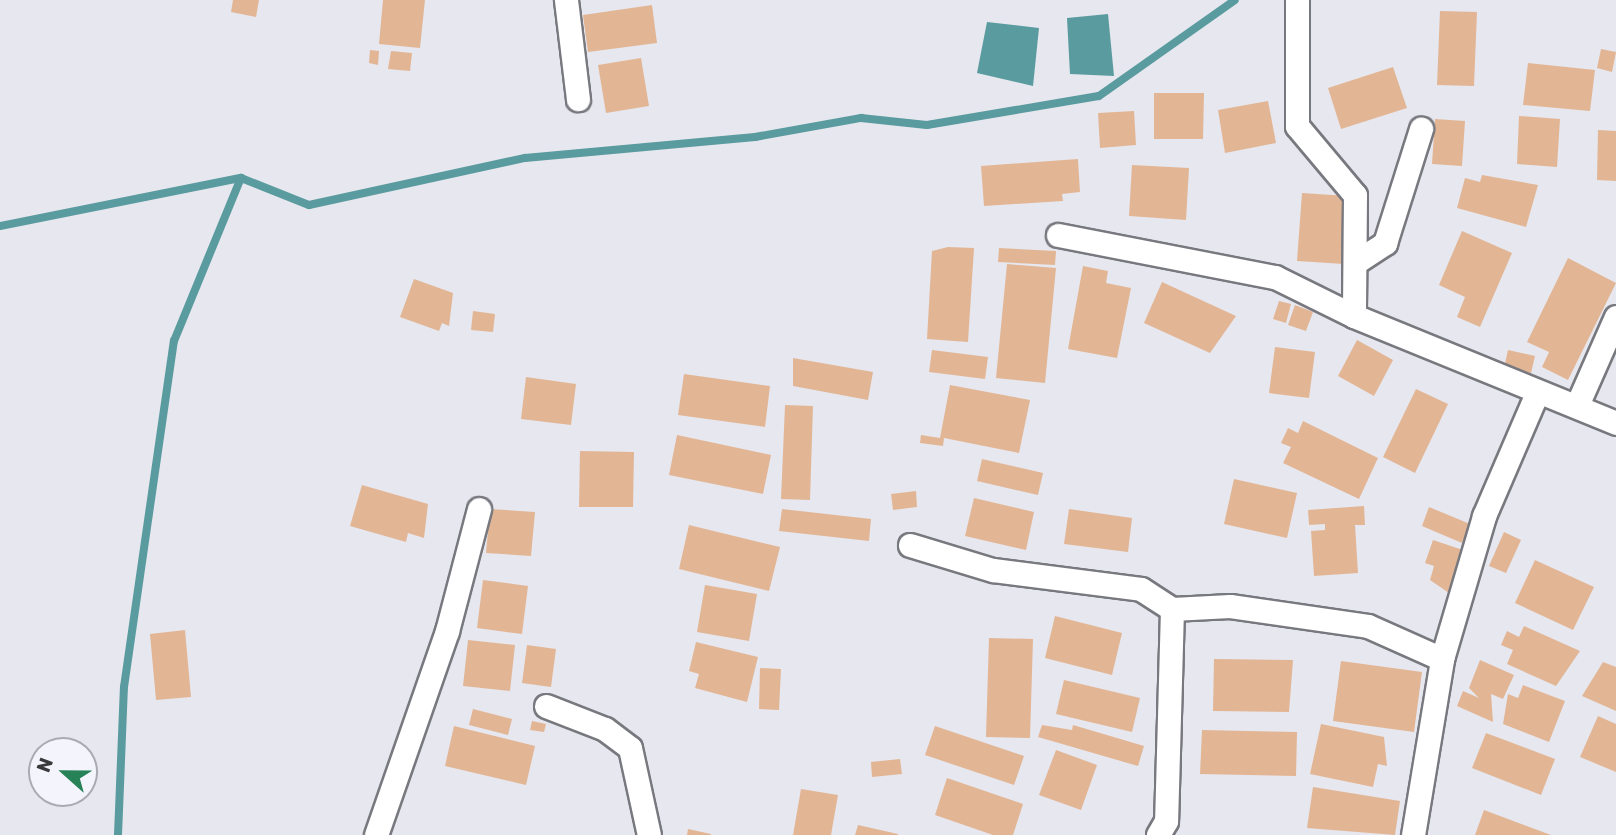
<!DOCTYPE html>
<html>
<head>
<meta charset="utf-8">
<style>
  body { margin:0 }
  #map { position:relative; width:1616px; height:835px; overflow:hidden; background:#e7e7ef; font-family:Rubik,sans-serif }
  div>[style] { position:absolute }
  .water>* { inset:0; background:#599b9e }
  .stream>* { height:8px; margin:-4px; padding:0 4px; transform-origin:4px; border-radius:4px; background:#599b9e }
  .building>* { inset:0; background:#e2b695 }
  .roads { filter:drop-shadow(2px 0 #78787f) drop-shadow(-2px 0 #78787f) drop-shadow(0 2px #78787f) drop-shadow(0 -2px #78787f) }
  .minor>* { height:23px; margin:-11.5px; padding:0 11.5px; transform-origin:11.5px; border-radius:11.5px; background:#fff }
  span { translate:-50% -50%; white-space:nowrap; text-align:center; line-height:1.15; -webkit-text-stroke:7px #f4f4fc; paint-order:stroke }
  .north { position:absolute; left:28px; top:737px; width:70px; height:70px; box-sizing:border-box; background:#f4f4fc; border:2px solid #aaaab0; border-radius:50%; rotate:291deg; font-size:19px; font-weight:700; line-height:28px; text-align:center; color:#3a3a3d }
  .north::after { content:''; display:block; margin:auto; width:24px; height:32px; background:#278257; clip-path:polygon(50% 0,100% 100%,50% 72%,0 100%) }
</style>
</head>
<body>
<div id="map">
  <div class="water">
    <i style="clip-path:polygon(1108px 14px,1114px 76px,1070px 74px,1067px 18px)"></i>
    <i style="clip-path:polygon(987px 22px,1039px 28px,1033px 86px,977px 73px)"></i>
  </div>
  <div class="stream">
    <i style="left:0;top:226px;width:246px;rotate:-11.3deg"></i>
    <i style="left:241px;top:178px;width:73px;rotate:21.7deg"></i>
    <i style="left:309px;top:205px;width:221px;rotate:-12.3deg"></i>
    <i style="left:525px;top:158px;width:231px;rotate:-5.2deg"></i>
    <i style="left:755px;top:137px;width:108px;rotate:-10.2deg"></i>
    <i style="left:861px;top:118px;width:66px;rotate:6.1deg"></i>
    <i style="left:927px;top:125px;width:174px;rotate:-9.6deg"></i>
    <i style="left:1099px;top:96px;width:166px;rotate:-35.2deg"></i>
    <i style="left:118px;top:835px;width:148px;rotate:-87.7deg"></i>
    <i style="left:124px;top:687px;width:350px;rotate:-81.8deg"></i>
    <i style="left:174px;top:341px;width:176px;rotate:-67.7deg"></i>
  </div>
  <div class="building">
    <i style="clip-path:polygon(233px 0,259px 0,256px 17px,231px 12px)"></i>
    <i style="clip-path:polygon(383px 0,425px 0,420px 48px,379px 44px)"></i>
    <i style="clip-path:polygon(652px 5px,657px 43px,588px 52px,583px 15px)"></i>
    <i style="clip-path:polygon(1440px 11px,1477px 12px,1474px 86px,1437px 85px)"></i>
    <i style="clip-path:polygon(1601px 49px,1616px 52px,1612px 72px,1597px 68px)"></i>
    <i style="clip-path:polygon(370px 50px,379px 51px,378px 65px,369px 63px)"></i>
    <i style="clip-path:polygon(391px 51px,412px 53px,410px 71px,388px 69px)"></i>
    <i style="clip-path:polygon(641px 58px,649px 106px,606px 113px,598px 65px)"></i>
    <i style="clip-path:polygon(1528px 63px,1595px 70px,1590px 111px,1523px 105px)"></i>
    <i style="clip-path:polygon(1393px 67px,1407px 108px,1341px 129px,1328px 88px)"></i>
    <i style="clip-path:polygon(1154px 93px,1204px 93px,1203px 139px,1154px 139px)"></i>
    <i style="clip-path:polygon(1268px 101px,1276px 143px,1225px 153px,1218px 110px)"></i>
    <i style="clip-path:polygon(1134px 111px,1136px 145px,1100px 148px,1098px 113px)"></i>
    <i style="clip-path:polygon(1519px 116px,1560px 119px,1557px 167px,1517px 164px)"></i>
    <i style="clip-path:polygon(1435px 119px,1465px 121px,1462px 166px,1432px 164px)"></i>
    <i style="clip-path:polygon(1598px 130px,1616px 131px,1616px 181px,1597px 180px)"></i>
    <i style="clip-path:polygon(1078px 159px,1080px 192px,1062px 194px,1063px 201px,984px 206px,981px 166px)"></i>
    <i style="clip-path:polygon(1132px 165px,1189px 168px,1186px 220px,1129px 216px)"></i>
    <i style="clip-path:polygon(1482px 175px,1538px 185px,1526px 227px,1457px 208px,1465px 178px,1480px 182px)"></i>
    <i style="clip-path:polygon(1302px 193px,1348px 196px,1344px 264px,1297px 261px)"></i>
    <i style="clip-path:polygon(1462px 231px,1512px 253px,1480px 327px,1457px 317px,1465px 297px,1439px 285px)"></i>
    <i style="clip-path:polygon(948px 247px,974px 248px,968px 342px,927px 339px,932px 251px)"></i>
    <i style="clip-path:polygon(999px 248px,1056px 251px,1055px 265px,998px 262px)"></i>
    <i style="clip-path:polygon(1568px 258px,1616px 283px,1568px 380px,1542px 367px,1549px 352px,1527px 342px)"></i>
    <i style="clip-path:polygon(1007px 264px,1056px 268px,1045px 383px,996px 378px)"></i>
    <i style="clip-path:polygon(1083px 266px,1108px 271px,1106px 283px,1131px 288px,1117px 358px,1068px 349px)"></i>
    <i style="clip-path:polygon(414px 279px,453px 293px,449px 326px,442px 323px,439px 331px,400px 317px)"></i>
    <i style="clip-path:polygon(1162px 282px,1236px 316px,1210px 353px,1144px 323px)"></i>
    <i style="clip-path:polygon(1279px 301px,1291px 304px,1286px 323px,1273px 319px)"></i>
    <i style="clip-path:polygon(1295px 305px,1313px 312px,1306px 331px,1288px 325px)"></i>
    <i style="clip-path:polygon(473px 311px,495px 314px,493px 332px,471px 330px)"></i>
    <i style="clip-path:polygon(1357px 340px,1393px 360px,1374px 396px,1338px 376px)"></i>
    <i style="clip-path:polygon(1275px 347px,1315px 352px,1309px 398px,1269px 393px)"></i>
    <i style="clip-path:polygon(932px 350px,988px 357px,985px 379px,929px 372px)"></i>
    <i style="clip-path:polygon(1508px 350px,1535px 356px,1531px 373px,1504px 368px)"></i>
    <i style="clip-path:polygon(793px 358px,873px 372px,868px 400px,793px 386px)"></i>
    <i style="clip-path:polygon(684px 374px,770px 386px,765px 427px,678px 415px)"></i>
    <i style="clip-path:polygon(526px 377px,576px 384px,571px 425px,521px 419px)"></i>
    <i style="clip-path:polygon(950px 385px,1030px 400px,1019px 453px,944px 438px,943px 446px,920px 443px,921px 435px,940px 438px)"></i>
    <i style="clip-path:polygon(1416px 389px,1448px 404px,1415px 473px,1383px 457px)"></i>
    <i style="clip-path:polygon(785px 405px,813px 406px,810px 500px,781px 499px)"></i>
    <i style="clip-path:polygon(1303px 421px,1378px 458px,1359px 499px,1283px 463px,1291px 447px,1281px 443px,1288px 428px,1298px 433px)"></i>
    <i style="clip-path:polygon(677px 435px,771px 455px,763px 494px,669px 475px)"></i>
    <i style="clip-path:polygon(580px 451px,634px 452px,633px 507px,579px 507px)"></i>
    <i style="clip-path:polygon(982px 459px,1043px 473px,1038px 495px,977px 481px)"></i>
    <i style="clip-path:polygon(1234px 479px,1297px 493px,1287px 538px,1224px 524px)"></i>
    <i style="clip-path:polygon(362px 485px,428px 504px,424px 538px,408px 533px,406px 542px,350px 526px)"></i>
    <i style="clip-path:polygon(916px 491px,917px 507px,893px 510px,891px 494px)"></i>
    <i style="clip-path:polygon(974px 498px,1034px 512px,1026px 550px,965px 536px)"></i>
    <i style="clip-path:polygon(1364px 506px,1365px 525px,1355px 525px,1358px 573px,1314px 576px,1311px 531px,1325px 530px,1325px 524px,1309px 525px,1308px 510px)"></i>
    <i style="clip-path:polygon(1429px 507px,1470px 524px,1462px 543px,1422px 526px)"></i>
    <i style="clip-path:polygon(490px 509px,535px 512px,531px 556px,486px 553px)"></i>
    <i style="clip-path:polygon(782px 509px,871px 519px,869px 541px,779px 531px)"></i>
    <i style="clip-path:polygon(1069px 509px,1132px 518px,1128px 552px,1064px 544px)"></i>
    <i style="clip-path:polygon(689px 525px,780px 547px,769px 591px,679px 569px)"></i>
    <i style="clip-path:polygon(1504px 532px,1521px 540px,1506px 573px,1489px 566px)"></i>
    <i style="clip-path:polygon(1433px 540px,1463px 550px,1449px 593px,1430px 580px,1434px 566px,1425px 563px)"></i>
    <i style="clip-path:polygon(1535px 560px,1594px 587px,1573px 630px,1515px 603px)"></i>
    <i style="clip-path:polygon(483px 580px,528px 586px,522px 634px,477px 628px)"></i>
    <i style="clip-path:polygon(705px 585px,757px 594px,749px 641px,697px 632px)"></i>
    <i style="clip-path:polygon(1055px 616px,1122px 633px,1112px 675px,1045px 658px)"></i>
    <i style="clip-path:polygon(1524px 626px,1580px 651px,1556px 686px,1507px 664px,1513px 650px,1501px 645px,1507px 631px,1519px 637px)"></i>
    <i style="clip-path:polygon(185px 630px,191px 697px,156px 700px,150px 634px)"></i>
    <i style="clip-path:polygon(989px 638px,1033px 639px,1030px 738px,986px 737px)"></i>
    <i style="clip-path:polygon(468px 640px,515px 645px,510px 691px,463px 686px)"></i>
    <i style="clip-path:polygon(696px 642px,758px 657px,747px 702px,695px 688px,699px 674px,689px 671px)"></i>
    <i style="clip-path:polygon(527px 645px,556px 649px,551px 687px,522px 683px)"></i>
    <i style="clip-path:polygon(1214px 659px,1293px 660px,1289px 712px,1213px 711px)"></i>
    <i style="clip-path:polygon(1480px 660px,1514px 675px,1503px 699px,1491px 694px,1493px 722px,1457px 706px,1463px 691px,1479px 698px,1469px 688px)"></i>
    <i style="clip-path:polygon(1341px 661px,1422px 672px,1414px 732px,1333px 721px)"></i>
    <i style="clip-path:polygon(1603px 662px,1616px 667px,1616px 711px,1582px 696px)"></i>
    <i style="clip-path:polygon(760px 668px,781px 669px,779px 710px,759px 709px)"></i>
    <i style="clip-path:polygon(1064px 680px,1140px 698px,1132px 732px,1056px 714px)"></i>
    <i style="clip-path:polygon(1523px 685px,1565px 701px,1549px 742px,1503px 724px,1508px 694px,1518px 698px)"></i>
    <i style="clip-path:polygon(473px 709px,512px 719px,508px 735px,469px 725px)"></i>
    <i style="clip-path:polygon(1598px 716px,1616px 724px,1616px 772px,1580px 757px)"></i>
    <i style="clip-path:polygon(532px 721px,546px 724px,544px 732px,530px 730px)"></i>
    <i style="clip-path:polygon(1321px 724px,1384px 737px,1387px 766px,1378px 764px,1373px 787px,1310px 774px)"></i>
    <i style="clip-path:polygon(1042px 725px,1072px 730px,1073px 725px,1144px 746px,1138px 766px,1038px 737px)"></i>
    <i style="clip-path:polygon(454px 726px,535px 746px,526px 785px,445px 766px)"></i>
    <i style="clip-path:polygon(935px 726px,1024px 756px,1014px 785px,925px 755px)"></i>
    <i style="clip-path:polygon(1202px 730px,1297px 732px,1296px 776px,1200px 774px)"></i>
    <i style="clip-path:polygon(1486px 733px,1555px 759px,1541px 795px,1472px 768px)"></i>
    <i style="clip-path:polygon(1056px 750px,1097px 765px,1081px 810px,1039px 795px)"></i>
    <i style="clip-path:polygon(900px 759px,902px 774px,872px 777px,871px 762px)"></i>
    <i style="clip-path:polygon(947px 778px,1023px 804px,1013px 835px,993px 835px,935px 815px)"></i>
    <i style="clip-path:polygon(1313px 787px,1400px 801px,1395px 835px,1307px 828px)"></i>
    <i style="clip-path:polygon(801px 789px,838px 795px,831px 835px,793px 835px)"></i>
    <i style="clip-path:polygon(1484px 810px,1551px 835px,1475px 835px)"></i>
    <i style="clip-path:polygon(858px 825px,898px 834px,898px 835px,855px 835px)"></i>
    <i style="clip-path:polygon(688px 829px,711px 834px,711px 835px,687px 835px)"></i>
  </div>
  <div class="roads">
    <div class="minor">
      <i style="left:566px;top:0;width:100px;rotate:83.1deg"></i>
      <i style="left:1297px;top:0;width:126px;rotate:90deg"></i>
      <i style="left:1297px;top:126px;width:90px;rotate:50deg"></i>
      <i style="left:1355px;top:195px;width:121px;rotate:90.5deg"></i>
      <i style="left:1354px;top:316px;width:283px;rotate:22.2deg"></i>
      <i style="left:1058px;top:235px;width:221px;rotate:11deg"></i>
      <i style="left:1275px;top:277px;width:88px;rotate:26.3deg"></i>
      <i style="left:1356px;top:262px;width:35px;rotate:-33deg"></i>
      <i style="left:1385px;top:243px;width:120px;rotate:-72.5deg"></i>
      <i style="left:1578px;top:403px;width:94px;rotate:-66.2deg"></i>
      <i style="left:910px;top:545px;width:87px;rotate:16.8deg"></i>
      <i style="left:993px;top:570px;width:149px;rotate:7.3deg"></i>
      <i style="left:1141px;top:589px;width:37px;rotate:33deg"></i>
      <i style="left:1172px;top:609px;width:212px;rotate:91.6deg"></i>
      <i style="left:1166px;top:821px;width:16px;rotate:120deg"></i>
      <i style="left:1172px;top:609px;width:58px;rotate:-3deg"></i>
      <i style="left:1230px;top:606px;width:139px;rotate:8.2deg"></i>
      <i style="left:1368px;top:626px;width:81px;rotate:24deg"></i>
      <i style="left:546px;top:706px;width:63px;rotate:21.3deg"></i>
      <i style="left:605px;top:729px;width:31px;rotate:37deg"></i>
      <i style="left:630px;top:748px;width:89px;rotate:77.7deg"></i>
      <i style="left:376px;top:835px;width:216px;rotate:-70.8deg"></i>
      <i style="left:447px;top:631px;width:126px;rotate:-75.3deg"></i>
      <i style="left:1413px;top:835px;width:178px;rotate:-80.6deg"></i>
      <i style="left:1442px;top:659px;width:149px;rotate:-73.6deg"></i>
      <i style="left:1484px;top:516px;width:132px;rotate:-66.7deg"></i>
    </div>
  </div>
  <div class="north">N</div>
</div>
</body>
</html>
